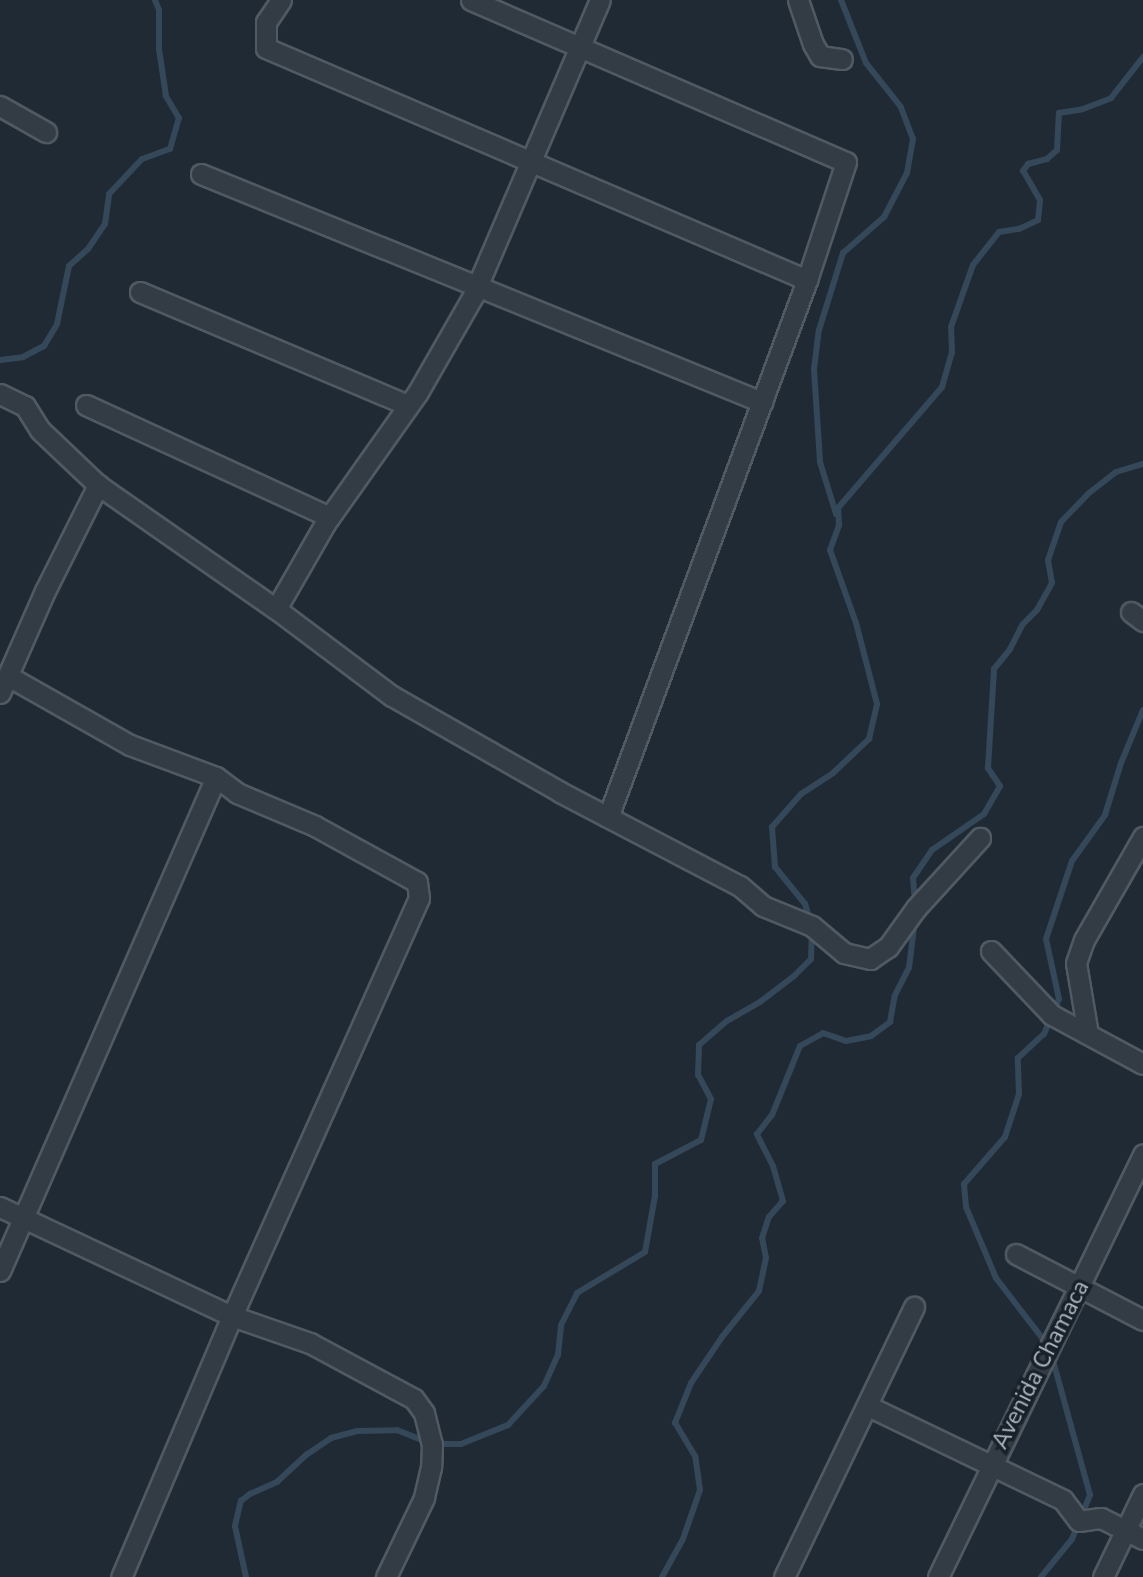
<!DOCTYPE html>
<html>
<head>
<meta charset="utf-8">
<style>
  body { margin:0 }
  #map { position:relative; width:1143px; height:1577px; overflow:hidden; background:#202a34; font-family:"Nunito Sans",sans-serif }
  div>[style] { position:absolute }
  .stream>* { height:6px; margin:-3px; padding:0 3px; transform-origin:3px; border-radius:3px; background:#34485a }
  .roads { filter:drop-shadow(2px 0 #505a63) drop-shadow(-2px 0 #505a63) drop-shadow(0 2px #505a63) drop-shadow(0 -2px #505a63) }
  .street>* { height:19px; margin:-9.5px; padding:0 9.5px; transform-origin:9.5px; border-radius:9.5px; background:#333c44 }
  span { translate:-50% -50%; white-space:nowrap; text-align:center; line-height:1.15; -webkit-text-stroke:7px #182129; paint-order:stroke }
  .street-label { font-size:23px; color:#acb7c2 }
</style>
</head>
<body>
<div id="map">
  <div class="stream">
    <i style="left:0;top:360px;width:23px;rotate:-7deg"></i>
    <i style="left:23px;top:357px;width:24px;rotate:-28deg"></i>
    <i style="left:44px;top:346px;width:26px;rotate:-59deg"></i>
    <i style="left:57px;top:324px;width:59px;rotate:-78.3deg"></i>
    <i style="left:69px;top:266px;width:25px;rotate:-42deg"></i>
    <i style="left:88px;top:249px;width:30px;rotate:-56deg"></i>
    <i style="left:105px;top:224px;width:30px;rotate:-82deg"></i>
    <i style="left:109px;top:194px;width:48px;rotate:-46.7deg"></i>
    <i style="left:142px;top:159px;width:30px;rotate:-20deg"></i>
    <i style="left:170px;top:149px;width:32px;rotate:-74deg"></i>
    <i style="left:179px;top:118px;width:26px;rotate:-121deg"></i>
    <i style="left:166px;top:96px;width:48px;rotate:-98.5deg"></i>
    <i style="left:159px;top:49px;width:39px;rotate:-90deg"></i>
    <i style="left:159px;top:10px;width:11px;rotate:-112deg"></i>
    <i style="left:836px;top:514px;width:54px;rotate:-107.1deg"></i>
    <i style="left:820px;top:462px;width:93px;rotate:-93.7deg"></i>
    <i style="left:814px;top:369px;width:39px;rotate:-83deg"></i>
    <i style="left:819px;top:330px;width:81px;rotate:-72.7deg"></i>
    <i style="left:843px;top:253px;width:55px;rotate:-41.3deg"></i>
    <i style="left:884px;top:217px;width:50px;rotate:-62.4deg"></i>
    <i style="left:907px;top:173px;width:35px;rotate:-80deg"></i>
    <i style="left:913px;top:139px;width:34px;rotate:-111deg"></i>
    <i style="left:901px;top:107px;width:56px;rotate:-128.5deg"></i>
    <i style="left:866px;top:63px;width:68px;rotate:-111.6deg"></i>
    <i style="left:915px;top:901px;width:23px;rotate:-95deg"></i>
    <i style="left:913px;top:878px;width:34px;rotate:-56deg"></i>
    <i style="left:932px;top:850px;width:63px;rotate:-34.7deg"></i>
    <i style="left:984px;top:814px;width:32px;rotate:-60deg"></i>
    <i style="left:1000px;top:786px;width:22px;rotate:-124deg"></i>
    <i style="left:988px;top:768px;width:99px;rotate:-86.5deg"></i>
    <i style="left:994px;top:669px;width:26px;rotate:-51deg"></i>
    <i style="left:1010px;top:649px;width:28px;rotate:-63deg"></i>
    <i style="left:1023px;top:624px;width:20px;rotate:-45deg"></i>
    <i style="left:1037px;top:610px;width:31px;rotate:-61deg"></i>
    <i style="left:1052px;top:583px;width:23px;rotate:-100deg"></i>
    <i style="left:1048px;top:560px;width:40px;rotate:-71.1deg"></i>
    <i style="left:1061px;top:522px;width:40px;rotate:-46deg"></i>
    <i style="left:1089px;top:493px;width:34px;rotate:-38deg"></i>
    <i style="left:1116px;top:472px;width:28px;rotate:-17deg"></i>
    <i style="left:810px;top:921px;width:18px;rotate:-106deg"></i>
    <i style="left:805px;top:904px;width:48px;rotate:-129deg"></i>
    <i style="left:775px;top:867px;width:40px;rotate:-94.3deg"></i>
    <i style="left:772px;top:827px;width:44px;rotate:-48.7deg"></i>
    <i style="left:801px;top:794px;width:38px;rotate:-33deg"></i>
    <i style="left:833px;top:773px;width:50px;rotate:-43.4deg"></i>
    <i style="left:869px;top:739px;width:36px;rotate:-77deg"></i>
    <i style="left:877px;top:704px;width:84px;rotate:-104.5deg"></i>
    <i style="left:856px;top:623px;width:77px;rotate:-109.6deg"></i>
    <i style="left:830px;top:550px;width:27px;rotate:-70deg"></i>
    <i style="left:839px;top:525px;width:17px;rotate:-93deg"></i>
    <i style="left:838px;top:508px;width:160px;rotate:-49.3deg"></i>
    <i style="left:942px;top:387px;width:35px;rotate:-74deg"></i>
    <i style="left:952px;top:353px;width:26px;rotate:-92deg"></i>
    <i style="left:951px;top:327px;width:66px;rotate:-70.5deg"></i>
    <i style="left:973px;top:265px;width:42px;rotate:-51.8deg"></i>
    <i style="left:999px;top:232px;width:20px;rotate:-9deg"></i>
    <i style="left:1019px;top:229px;width:21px;rotate:-25deg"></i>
    <i style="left:1038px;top:220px;width:20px;rotate:-84deg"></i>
    <i style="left:1040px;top:200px;width:34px;rotate:-120deg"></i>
    <i style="left:1023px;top:171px;width:9px;rotate:-54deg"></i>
    <i style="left:1028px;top:164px;width:20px;rotate:-15deg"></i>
    <i style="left:1047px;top:159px;width:13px;rotate:-42deg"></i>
    <i style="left:1057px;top:150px;width:37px;rotate:-87deg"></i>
    <i style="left:1059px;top:113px;width:24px;rotate:-9deg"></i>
    <i style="left:1083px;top:109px;width:30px;rotate:-21deg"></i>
    <i style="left:1111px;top:98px;width:52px;rotate:-52deg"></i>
    <i style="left:1046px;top:1343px;width:82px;rotate:-127.6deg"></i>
    <i style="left:996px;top:1278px;width:77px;rotate:-112.9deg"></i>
    <i style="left:966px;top:1207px;width:23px;rotate:-95deg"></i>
    <i style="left:964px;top:1184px;width:62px;rotate:-48.9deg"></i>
    <i style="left:1005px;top:1137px;width:45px;rotate:-72deg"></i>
    <i style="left:1019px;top:1094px;width:36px;rotate:-92deg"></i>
    <i style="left:1018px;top:1058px;width:35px;rotate:-43deg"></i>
    <i style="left:1044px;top:1034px;width:38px;rotate:-67deg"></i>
    <i style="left:1059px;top:999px;width:61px;rotate:-102.2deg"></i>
    <i style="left:1046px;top:939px;width:82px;rotate:-71.6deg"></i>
    <i style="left:1072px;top:861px;width:57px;rotate:-54.3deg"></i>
    <i style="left:1105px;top:815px;width:54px;rotate:-72.9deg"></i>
    <i style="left:1121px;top:763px;width:57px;rotate:-67.5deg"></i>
    <i style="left:436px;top:1444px;width:25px"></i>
    <i style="left:461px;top:1444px;width:51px;rotate:-22deg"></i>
    <i style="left:508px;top:1425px;width:53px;rotate:-47.3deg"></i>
    <i style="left:544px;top:1386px;width:34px;rotate:-66deg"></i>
    <i style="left:558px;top:1355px;width:30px;rotate:-84deg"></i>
    <i style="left:561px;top:1325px;width:36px;rotate:-63deg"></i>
    <i style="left:577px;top:1293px;width:79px;rotate:-31.1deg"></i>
    <i style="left:645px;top:1252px;width:57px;rotate:-79.9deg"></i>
    <i style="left:655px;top:1196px;width:32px;rotate:-90deg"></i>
    <i style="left:655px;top:1164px;width:52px;rotate:-27.6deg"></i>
    <i style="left:701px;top:1140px;width:42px;rotate:-76.3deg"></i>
    <i style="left:711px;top:1099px;width:27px;rotate:-118deg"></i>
    <i style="left:698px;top:1075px;width:30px;rotate:-88deg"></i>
    <i style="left:699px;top:1045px;width:37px;rotate:-41deg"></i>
    <i style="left:727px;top:1021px;width:38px;rotate:-30deg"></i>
    <i style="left:760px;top:1002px;width:43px;rotate:-37.4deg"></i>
    <i style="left:794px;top:976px;width:24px;rotate:-45deg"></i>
    <i style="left:811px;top:959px;width:28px;rotate:-88deg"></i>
    <i style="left:246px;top:1577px;width:52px;rotate:-102.2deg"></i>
    <i style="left:235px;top:1526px;width:26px;rotate:-77deg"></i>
    <i style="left:241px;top:1501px;width:11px;rotate:-38deg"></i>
    <i style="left:250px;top:1494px;width:30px;rotate:-24deg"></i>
    <i style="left:277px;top:1482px;width:40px;rotate:-43deg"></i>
    <i style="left:306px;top:1455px;width:30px;rotate:-34deg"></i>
    <i style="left:331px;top:1438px;width:28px;rotate:-15deg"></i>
    <i style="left:358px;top:1431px;width:39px;rotate:-1deg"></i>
    <i style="left:397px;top:1430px;width:31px;rotate:22deg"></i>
    <i style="left:662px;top:1577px;width:43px;rotate:-61.1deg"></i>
    <i style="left:683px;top:1539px;width:52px;rotate:-70.9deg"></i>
    <i style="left:700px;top:1490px;width:34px;rotate:-98deg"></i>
    <i style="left:695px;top:1456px;width:39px;rotate:-121deg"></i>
    <i style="left:675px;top:1423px;width:43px;rotate:-68.2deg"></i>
    <i style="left:691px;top:1383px;width:55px;rotate:-56deg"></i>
    <i style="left:722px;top:1337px;width:59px;rotate:-51.2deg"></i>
    <i style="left:759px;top:1291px;width:34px;rotate:-78deg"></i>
    <i style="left:766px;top:1258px;width:20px;rotate:-101deg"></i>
    <i style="left:762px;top:1238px;width:22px;rotate:-72deg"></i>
    <i style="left:769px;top:1217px;width:21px;rotate:-49deg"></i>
    <i style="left:783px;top:1201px;width:36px;rotate:-106deg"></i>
    <i style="left:773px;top:1166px;width:36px;rotate:-117deg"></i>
    <i style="left:757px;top:1134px;width:24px;rotate:-52deg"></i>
    <i style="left:772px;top:1115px;width:74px;rotate:-67.9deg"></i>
    <i style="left:800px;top:1046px;width:26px;rotate:-29deg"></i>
    <i style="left:823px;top:1033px;width:24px;rotate:19deg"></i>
    <i style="left:846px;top:1041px;width:25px;rotate:-11deg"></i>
    <i style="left:871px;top:1036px;width:24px;rotate:-36deg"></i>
    <i style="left:890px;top:1022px;width:27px;rotate:-80deg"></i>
    <i style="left:895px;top:995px;width:30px;rotate:-63deg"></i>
    <i style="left:909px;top:968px;width:49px;rotate:-83deg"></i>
    <i style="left:1041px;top:1577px;width:49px;rotate:-50.8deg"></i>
    <i style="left:1072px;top:1539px;width:48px;rotate:-67.8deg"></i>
    <i style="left:1090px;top:1495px;width:147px;rotate:-105.4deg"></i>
  </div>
  <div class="roads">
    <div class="street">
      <i style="left:281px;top:0;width:27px;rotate:124deg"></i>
      <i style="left:266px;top:22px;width:26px;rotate:90deg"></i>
      <i style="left:266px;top:48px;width:589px;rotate:23.21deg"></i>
      <i style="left:471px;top:0;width:408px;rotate:23.4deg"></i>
      <i style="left:846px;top:162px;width:124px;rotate:108.3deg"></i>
      <i style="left:807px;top:280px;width:573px;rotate:110.33deg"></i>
      <i style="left:798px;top:0;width:46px;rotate:71.2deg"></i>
      <i style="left:813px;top:44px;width:14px;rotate:60deg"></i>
      <i style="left:820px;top:56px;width:22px;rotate:8deg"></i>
      <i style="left:0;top:106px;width:53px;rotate:29.5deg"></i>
      <i style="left:201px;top:174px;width:606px;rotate:22.12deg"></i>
      <i style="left:140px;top:292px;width:291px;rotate:22.9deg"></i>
      <i style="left:0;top:394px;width:28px;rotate:26deg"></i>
      <i style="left:25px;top:406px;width:28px;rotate:58deg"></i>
      <i style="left:40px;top:430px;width:80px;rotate:43.5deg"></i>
      <i style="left:98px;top:485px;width:217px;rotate:34.9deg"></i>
      <i style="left:276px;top:609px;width:145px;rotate:36.9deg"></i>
      <i style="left:392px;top:696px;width:193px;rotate:29.7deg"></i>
      <i style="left:560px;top:792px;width:203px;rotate:27.6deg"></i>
      <i style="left:740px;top:886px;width:30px;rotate:41deg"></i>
      <i style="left:763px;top:906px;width:53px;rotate:22.2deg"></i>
      <i style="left:812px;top:926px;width:42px;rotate:40.2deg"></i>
      <i style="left:844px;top:953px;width:27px;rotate:13deg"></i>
      <i style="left:870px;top:959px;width:22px;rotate:-34deg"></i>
      <i style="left:888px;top:947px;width:48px;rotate:-54.3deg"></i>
      <i style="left:916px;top:908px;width:95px;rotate:-47.6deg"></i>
      <i style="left:86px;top:405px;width:268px;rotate:24.7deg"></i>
      <i style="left:276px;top:609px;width:100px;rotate:-60.1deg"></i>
      <i style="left:326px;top:522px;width:159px;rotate:-54.7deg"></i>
      <i style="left:418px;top:392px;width:111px;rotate:-60.2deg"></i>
      <i style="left:473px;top:296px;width:322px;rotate:-66.8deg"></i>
      <i style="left:1131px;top:612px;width:15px;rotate:37deg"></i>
      <i style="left:8px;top:676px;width:140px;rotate:29.5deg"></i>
      <i style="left:130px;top:745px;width:92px;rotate:20.4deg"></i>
      <i style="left:216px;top:777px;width:26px;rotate:37deg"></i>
      <i style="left:237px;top:793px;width:85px;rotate:22.9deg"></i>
      <i style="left:315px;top:826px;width:116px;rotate:28.8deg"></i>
      <i style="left:417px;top:882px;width:16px;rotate:83deg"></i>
      <i style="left:419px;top:898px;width:458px;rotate:114.1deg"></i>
      <i style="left:232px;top:1316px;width:284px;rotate:113deg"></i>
      <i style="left:0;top:693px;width:111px;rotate:-66.2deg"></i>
      <i style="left:45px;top:591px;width:119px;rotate:-63.4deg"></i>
      <i style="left:991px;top:951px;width:88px;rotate:46.4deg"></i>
      <i style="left:1052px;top:1015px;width:103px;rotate:28.3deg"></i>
      <i style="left:1088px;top:1034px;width:72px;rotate:-99.6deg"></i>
      <i style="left:1076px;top:963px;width:24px;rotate:-71deg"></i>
      <i style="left:1084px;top:940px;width:119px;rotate:-60.2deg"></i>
      <i style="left:0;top:1207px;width:256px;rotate:25.2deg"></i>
      <i style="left:232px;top:1316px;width:83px;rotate:19.1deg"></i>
      <i style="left:310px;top:1343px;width:118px;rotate:28.3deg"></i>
      <i style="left:414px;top:1399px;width:17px;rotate:54deg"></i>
      <i style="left:424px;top:1413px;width:32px;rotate:76deg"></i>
      <i style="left:432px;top:1444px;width:23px;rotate:92deg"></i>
      <i style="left:431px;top:1467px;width:32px;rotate:103deg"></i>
      <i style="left:424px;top:1498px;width:88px;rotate:115.7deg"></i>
      <i style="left:1016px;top:1254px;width:143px;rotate:27.5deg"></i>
      <i style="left:0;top:1271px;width:539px;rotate:-66.38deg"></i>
      <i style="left:868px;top:1406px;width:216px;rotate:25.7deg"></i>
      <i style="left:1063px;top:1500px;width:26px;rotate:53deg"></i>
      <i style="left:1079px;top:1521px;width:22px;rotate:-8deg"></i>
      <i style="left:1101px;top:1518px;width:47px;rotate:26.6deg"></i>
      <i style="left:784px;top:1577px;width:300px;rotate:-64.3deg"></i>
      <i style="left:938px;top:1577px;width:470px;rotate:-64.1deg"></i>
      <i style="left:1103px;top:1577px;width:92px;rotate:-64.3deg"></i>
    </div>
  </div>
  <div class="street-label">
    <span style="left:1041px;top:1365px;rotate:-63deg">Avenida Chamaca</span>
  </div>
</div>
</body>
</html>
